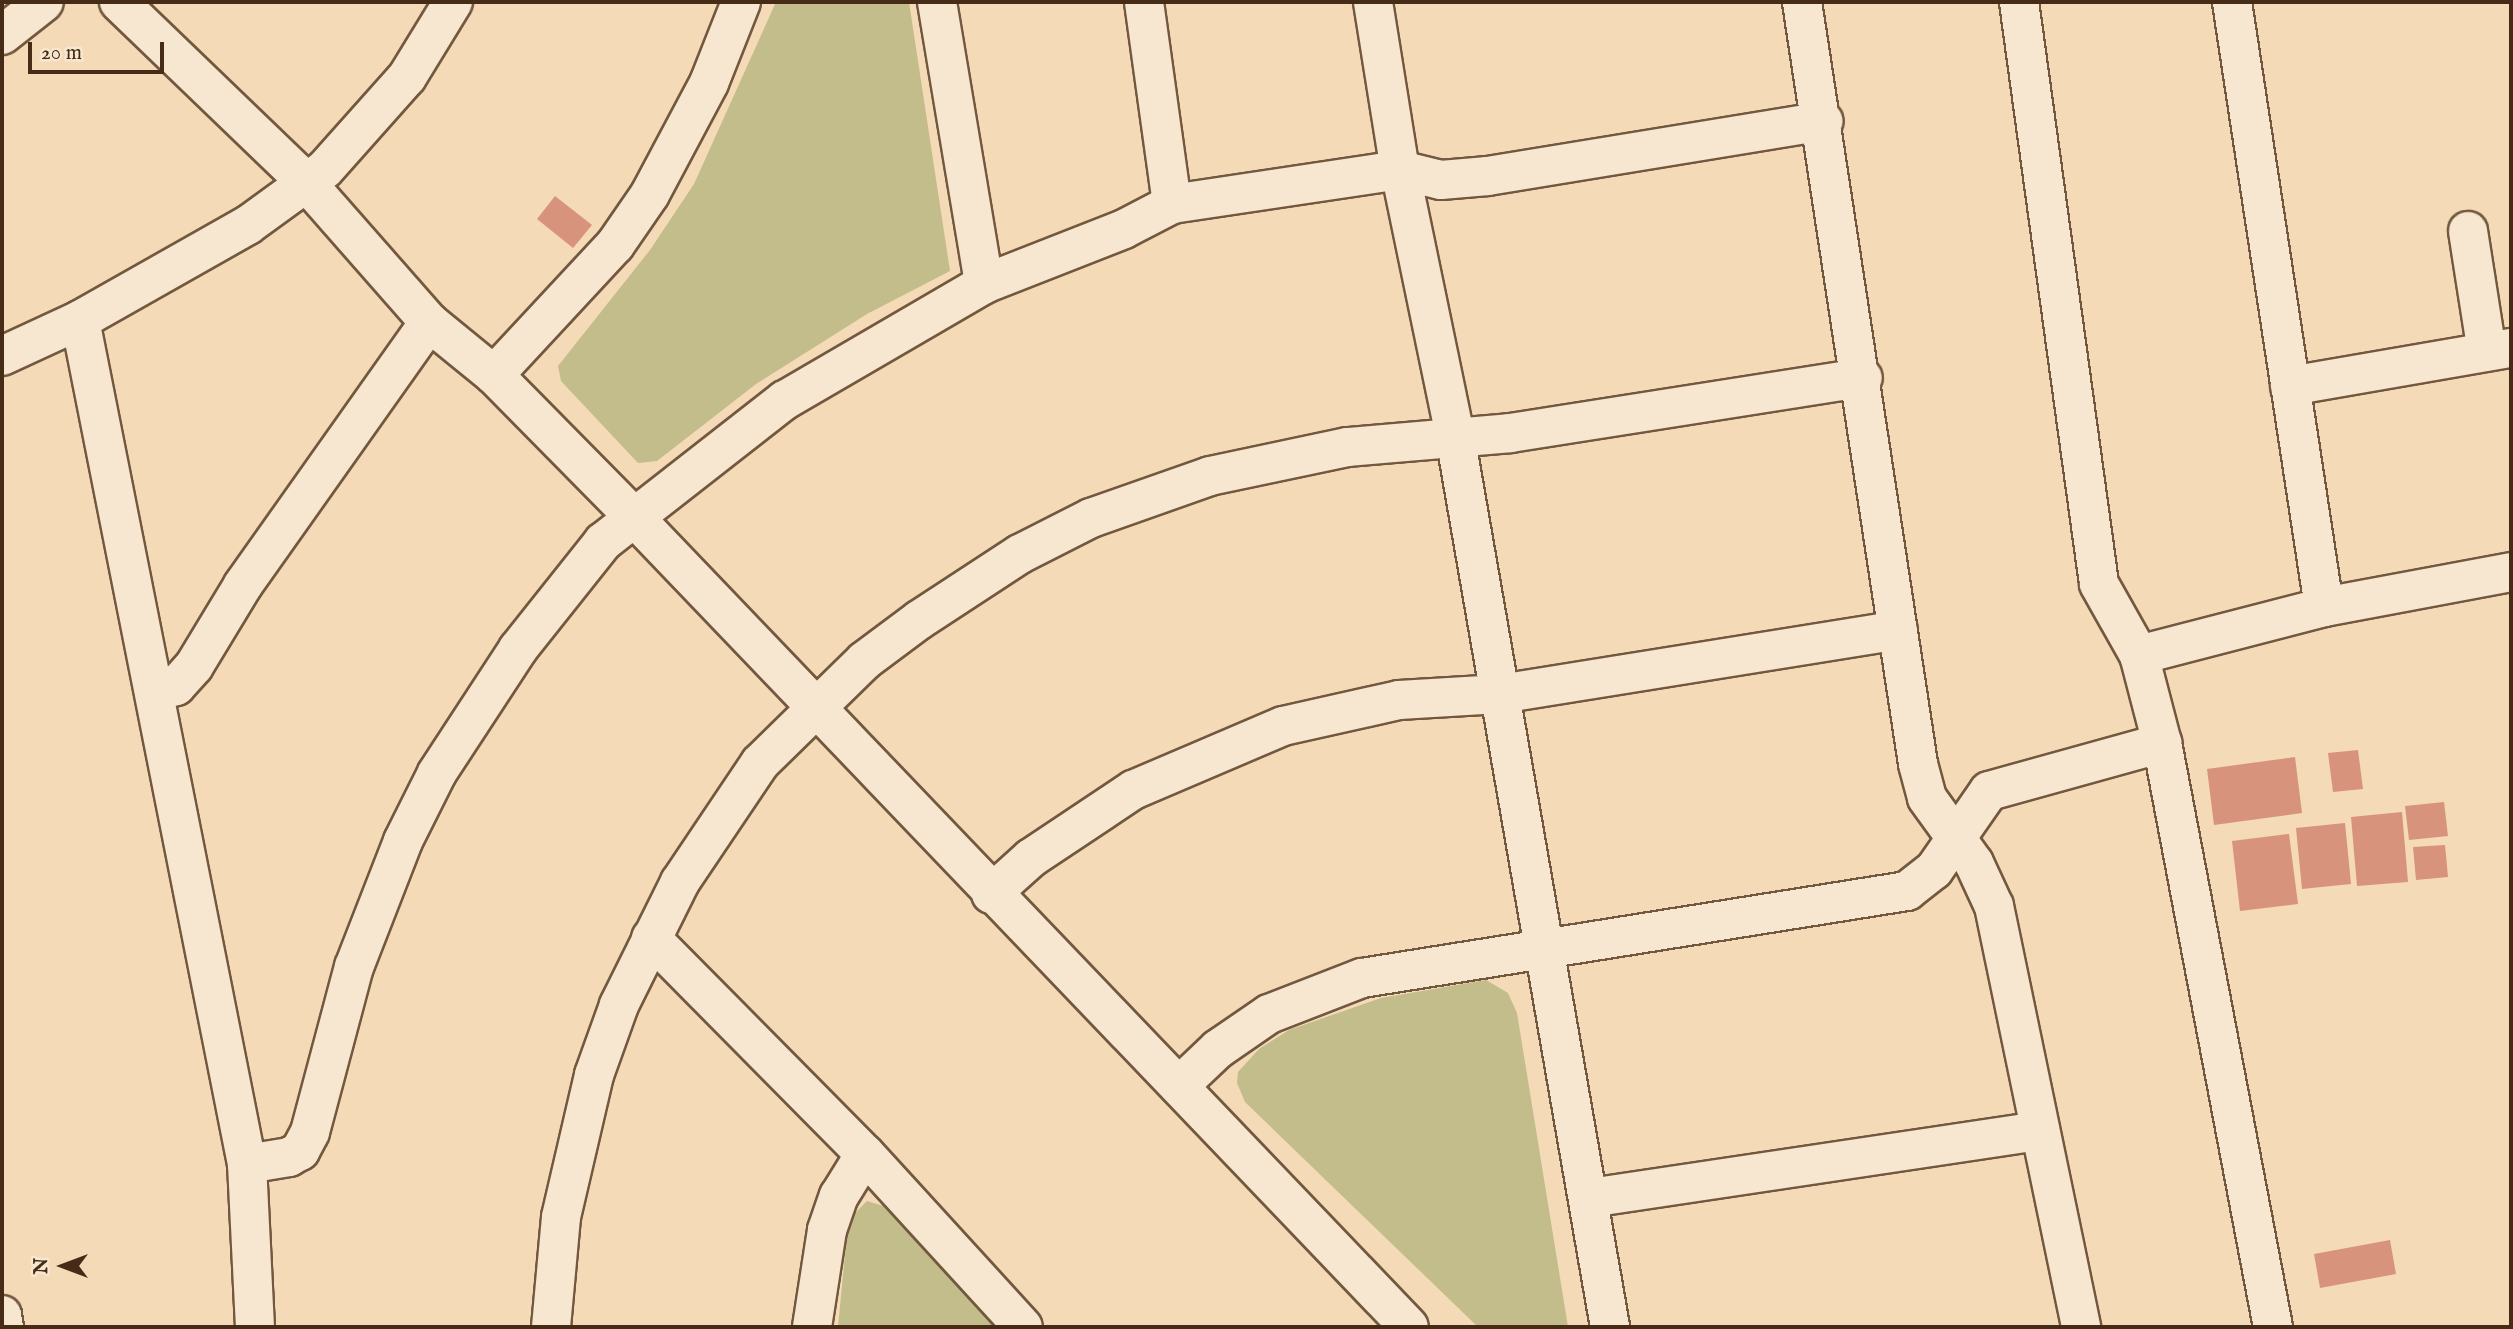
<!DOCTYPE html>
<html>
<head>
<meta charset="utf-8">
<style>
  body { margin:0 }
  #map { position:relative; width:2513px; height:1329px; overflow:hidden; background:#f4dab7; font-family:"IM FELL English",serif }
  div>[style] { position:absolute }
  .green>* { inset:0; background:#c2bd8a }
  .building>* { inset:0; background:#d8937d }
  .roads { filter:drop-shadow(2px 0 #72583e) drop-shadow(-2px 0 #72583e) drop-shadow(0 2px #72583e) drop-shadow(0 -2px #72583e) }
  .minor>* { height:38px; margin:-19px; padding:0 19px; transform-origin:19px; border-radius:19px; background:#f8e7d0 }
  span { translate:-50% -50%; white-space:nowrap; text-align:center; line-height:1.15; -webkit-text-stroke:6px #f8e7d0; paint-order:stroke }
  .frame { position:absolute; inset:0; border:4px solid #462c16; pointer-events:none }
  .north { position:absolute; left:28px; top:1231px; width:70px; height:70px; -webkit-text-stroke:5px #f8e7d0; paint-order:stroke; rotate:270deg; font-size:19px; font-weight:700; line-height:28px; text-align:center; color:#462c16 }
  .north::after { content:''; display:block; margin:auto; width:24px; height:32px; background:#462c16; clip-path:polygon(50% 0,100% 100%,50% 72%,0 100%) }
  .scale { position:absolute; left:28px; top:42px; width:136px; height:32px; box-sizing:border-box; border:4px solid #462c16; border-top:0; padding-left:9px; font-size:21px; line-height:24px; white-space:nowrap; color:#462c16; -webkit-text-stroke:5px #f8e7d0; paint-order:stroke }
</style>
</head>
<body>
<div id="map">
  <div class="green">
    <i style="clip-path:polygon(776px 2px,909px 2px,950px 271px,867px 314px,756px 384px,657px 461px,638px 463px,561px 381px,558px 366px,650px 250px,694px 184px)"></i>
    <i style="clip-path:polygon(1486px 980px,1508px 993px,1517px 1013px,1568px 1327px,1478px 1327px,1245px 1102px,1237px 1083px,1238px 1072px,1259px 1049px,1289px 1030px,1381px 998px)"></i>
    <i style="clip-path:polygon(867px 1201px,883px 1206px,996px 1327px,838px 1327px,847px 1234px,854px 1214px)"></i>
  </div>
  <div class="building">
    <i style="clip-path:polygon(555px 196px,592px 225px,573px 248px,537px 219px)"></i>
    <i style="clip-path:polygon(2358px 750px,2363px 789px,2333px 792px,2328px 753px)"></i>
    <i style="clip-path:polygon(2295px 757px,2302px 813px,2214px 825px,2207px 769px)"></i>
    <i style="clip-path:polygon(2444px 802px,2448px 836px,2409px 840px,2405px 806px)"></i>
    <i style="clip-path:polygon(2402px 812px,2408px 882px,2357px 886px,2351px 817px)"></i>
    <i style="clip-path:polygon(2345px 823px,2351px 884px,2302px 889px,2296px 828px)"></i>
    <i style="clip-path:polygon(2289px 834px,2298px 904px,2240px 911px,2232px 841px)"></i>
    <i style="clip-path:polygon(2445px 845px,2448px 877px,2416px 880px,2413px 847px)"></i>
    <i style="clip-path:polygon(2390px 1240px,2396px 1274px,2320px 1288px,2314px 1254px)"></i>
  </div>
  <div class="roads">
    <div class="minor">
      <i style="left:119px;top:2px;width:260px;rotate:43.9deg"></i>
      <i style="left:306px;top:182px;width:186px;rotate:48.7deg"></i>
      <i style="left:429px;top:322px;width:84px;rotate:39.2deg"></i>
      <i style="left:494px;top:375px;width:198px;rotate:45.4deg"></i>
      <i style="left:633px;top:516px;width:1122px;rotate:46.26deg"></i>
      <i style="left:937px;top:2px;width:286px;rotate:80.5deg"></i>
      <i style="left:1144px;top:2px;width:204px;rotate:82.1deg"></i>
      <i style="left:1373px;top:2px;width:170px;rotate:80.9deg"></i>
      <i style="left:1400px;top:170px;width:272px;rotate:78.3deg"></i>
      <i style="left:1455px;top:436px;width:904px;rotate:80.13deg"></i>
      <i style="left:1802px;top:2px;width:771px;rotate:81.34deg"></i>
      <i style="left:1918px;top:764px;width:35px;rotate:75deg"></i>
      <i style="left:1927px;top:798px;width:80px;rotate:54.1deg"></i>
      <i style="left:1974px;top:863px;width:47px;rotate:65.1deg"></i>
      <i style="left:1994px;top:906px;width:430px;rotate:78.3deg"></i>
      <i style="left:2019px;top:2px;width:587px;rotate:82.17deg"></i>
      <i style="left:2099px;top:584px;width:81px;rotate:60.6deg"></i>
      <i style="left:2232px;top:2px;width:612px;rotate:81.35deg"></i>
      <i style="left:2px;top:35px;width:53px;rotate:-38.2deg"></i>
      <i style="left:2468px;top:231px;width:122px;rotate:81.1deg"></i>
      <i style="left:80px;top:320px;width:860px;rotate:78.81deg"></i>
      <i style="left:247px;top:1164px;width:163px;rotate:87.2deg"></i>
      <i style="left:2px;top:356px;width:86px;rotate:-24.8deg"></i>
      <i style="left:80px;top:320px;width:193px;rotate:-29.5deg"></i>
      <i style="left:248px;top:225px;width:95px;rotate:-36deg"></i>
      <i style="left:325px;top:169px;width:123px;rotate:-48.3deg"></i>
      <i style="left:407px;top:77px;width:88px;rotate:-58.5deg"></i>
      <i style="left:494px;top:375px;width:178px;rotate:-47.1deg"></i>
      <i style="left:615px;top:245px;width:62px;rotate:-55.5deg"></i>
      <i style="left:650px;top:194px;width:126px;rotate:-62deg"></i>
      <i style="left:709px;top:83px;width:87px;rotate:-68.4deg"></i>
      <i style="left:2290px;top:386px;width:224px;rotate:-9.8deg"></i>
      <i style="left:155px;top:692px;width:22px;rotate:-16deg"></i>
      <i style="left:176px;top:686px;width:27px;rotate:-48deg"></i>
      <i style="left:194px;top:666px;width:95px;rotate:-58.8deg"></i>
      <i style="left:243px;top:585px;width:322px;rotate:-54.7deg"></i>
      <i style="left:991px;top:894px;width:54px;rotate:-42deg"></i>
      <i style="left:1031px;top:858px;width:123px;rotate:-33.7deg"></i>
      <i style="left:1133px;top:790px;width:163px;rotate:-23.1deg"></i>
      <i style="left:1283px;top:726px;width:119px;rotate:-12.6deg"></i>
      <i style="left:1399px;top:700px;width:101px;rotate:-3.4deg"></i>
      <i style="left:1500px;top:694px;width:403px;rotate:-9.1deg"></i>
      <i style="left:651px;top:938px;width:304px;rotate:45.3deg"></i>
      <i style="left:865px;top:1154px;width:234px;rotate:47.6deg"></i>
      <i style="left:1179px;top:1086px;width:54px;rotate:-43.5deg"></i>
      <i style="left:1218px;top:1049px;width:62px;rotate:-34.5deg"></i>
      <i style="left:1269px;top:1014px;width:100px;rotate:-21.2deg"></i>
      <i style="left:1362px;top:978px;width:552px;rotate:-9.07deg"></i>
      <i style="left:1907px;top:891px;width:34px;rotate:-38deg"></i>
      <i style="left:1934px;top:870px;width:96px;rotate:-55.2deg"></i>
      <i style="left:1989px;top:791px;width:180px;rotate:-15.5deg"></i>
      <i style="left:247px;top:1164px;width:43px;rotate:-9.5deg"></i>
      <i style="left:289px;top:1157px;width:13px;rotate:-29deg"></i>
      <i style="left:300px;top:1151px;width:21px;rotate:-62deg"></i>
      <i style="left:310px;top:1132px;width:171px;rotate:-75.1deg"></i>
      <i style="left:354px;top:967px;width:135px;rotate:-68.7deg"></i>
      <i style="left:403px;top:841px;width:76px;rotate:-63.4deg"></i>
      <i style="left:437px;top:773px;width:148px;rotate:-56.8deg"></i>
      <i style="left:518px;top:649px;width:137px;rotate:-51.5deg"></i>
      <i style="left:603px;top:542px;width:231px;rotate:-38deg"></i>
      <i style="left:785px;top:400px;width:230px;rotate:-30.2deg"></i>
      <i style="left:984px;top:284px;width:150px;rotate:-21.4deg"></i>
      <i style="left:1124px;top:229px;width:54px;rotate:-27.5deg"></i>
      <i style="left:1172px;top:204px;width:231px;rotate:-8.5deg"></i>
      <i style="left:1400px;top:170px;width:42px;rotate:13.7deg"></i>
      <i style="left:1441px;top:180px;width:47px;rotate:-4.9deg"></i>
      <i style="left:1488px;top:176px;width:340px;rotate:-9.3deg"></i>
      <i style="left:1590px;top:1198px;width:455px;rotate:-8.5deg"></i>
      <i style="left:2px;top:1315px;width:12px;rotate:81deg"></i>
      <i style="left:551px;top:1327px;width:110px;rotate:-84.8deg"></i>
      <i style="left:561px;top:1217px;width:146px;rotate:-76.9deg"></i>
      <i style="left:594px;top:1075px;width:74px;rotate:-70.3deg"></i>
      <i style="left:619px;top:1005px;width:137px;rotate:-63.6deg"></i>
      <i style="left:680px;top:882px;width:143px;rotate:-56.1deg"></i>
      <i style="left:760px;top:763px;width:146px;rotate:-44.4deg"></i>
      <i style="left:864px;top:661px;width:69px;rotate:-36.7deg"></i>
      <i style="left:919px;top:620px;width:121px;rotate:-33.2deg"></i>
      <i style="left:1020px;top:554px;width:80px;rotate:-26.9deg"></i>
      <i style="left:1091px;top:518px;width:126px;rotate:-19.4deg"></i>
      <i style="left:1210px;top:476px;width:141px;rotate:-11.9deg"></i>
      <i style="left:1348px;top:447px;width:163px;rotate:-4.9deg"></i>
      <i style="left:1510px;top:433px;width:357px;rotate:-8.9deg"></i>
      <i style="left:812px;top:1327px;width:98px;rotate:-81.2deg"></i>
      <i style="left:827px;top:1230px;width:36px;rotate:-71deg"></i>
      <i style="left:839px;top:1196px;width:49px;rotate:-58.2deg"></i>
      <i style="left:2273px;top:1327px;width:594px;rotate:-100.76deg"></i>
      <i style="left:2162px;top:743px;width:91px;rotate:-104.6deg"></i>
      <i style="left:2139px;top:655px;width:191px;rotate:-14.5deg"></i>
      <i style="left:2324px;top:607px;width:190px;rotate:-10.6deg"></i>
    </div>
  </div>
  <div class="frame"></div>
  <div class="north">N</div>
  <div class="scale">20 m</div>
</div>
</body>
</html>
